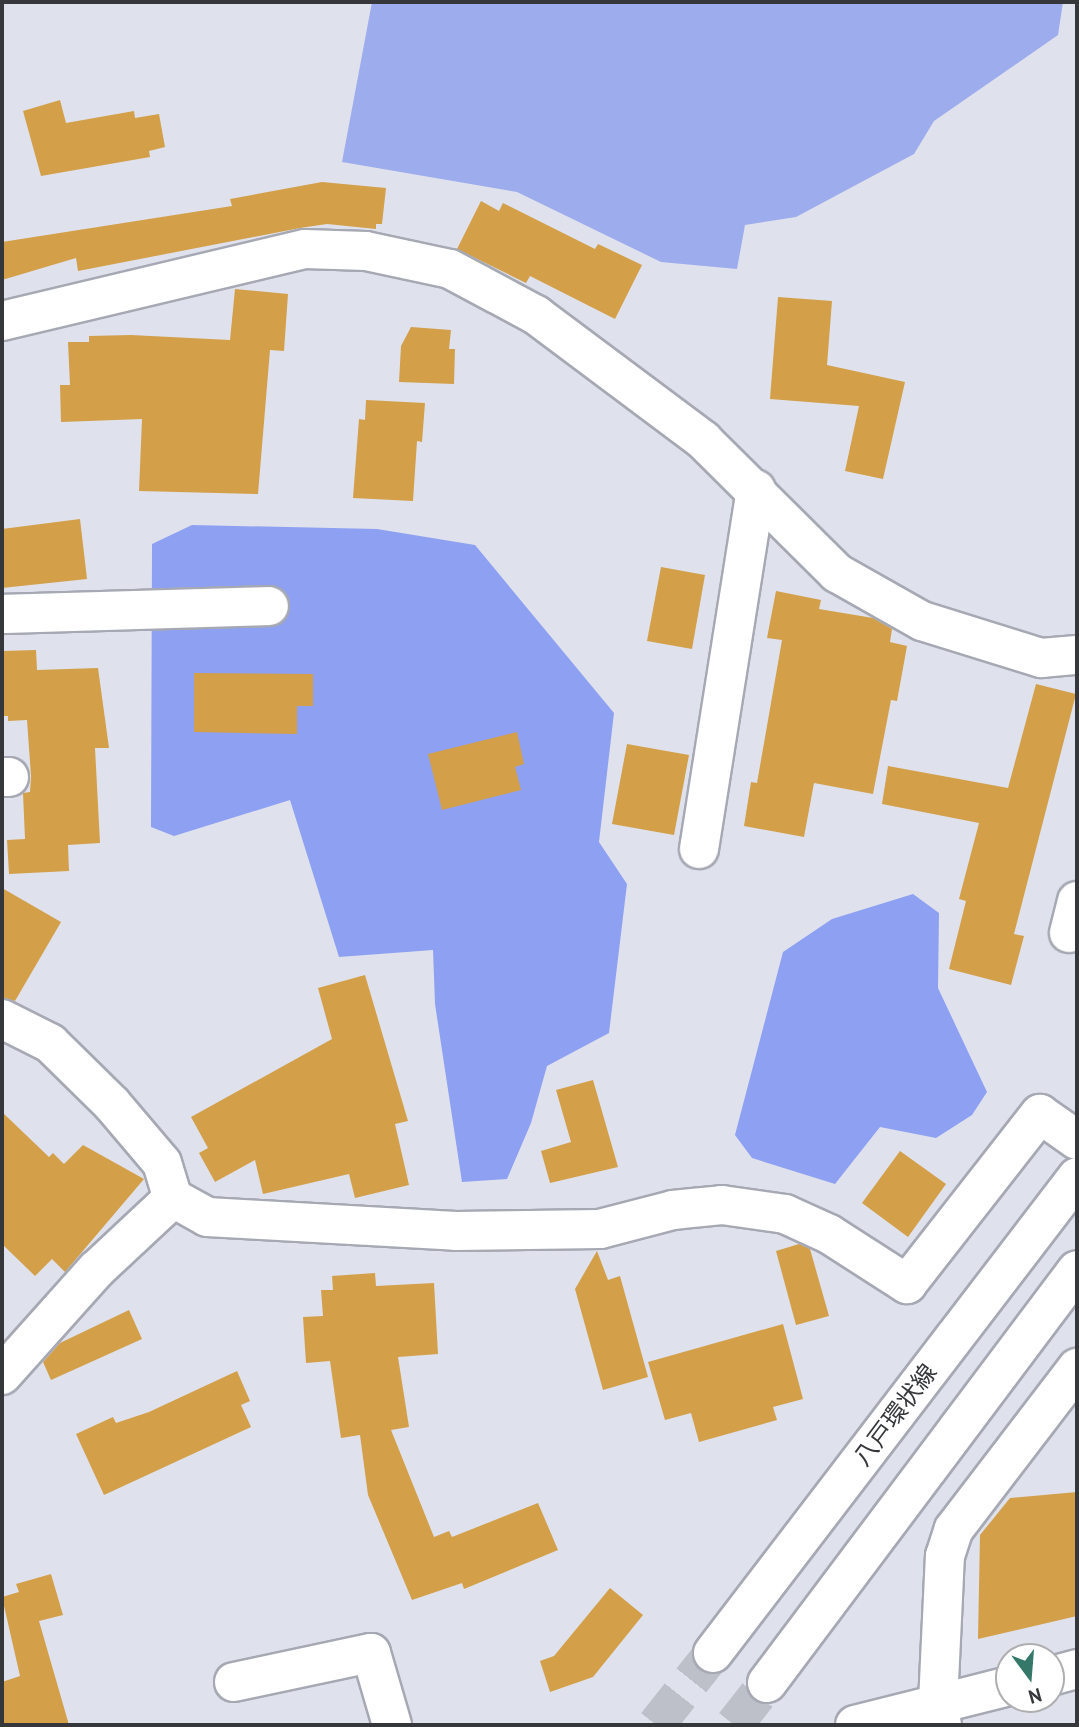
<!DOCTYPE html>
<html>
<head>
<meta charset="utf-8">
<style>
  body { margin:0 }
  #map { position:relative; width:1079px; height:1727px; overflow:hidden; background:#dfe2ec; font-family:"PT Sans","Noto Sans JP",sans-serif }
  div>[style] { position:absolute }
  .green>* { inset:0; background:#9daced }
  .forest>* { inset:0; background:#8ea0f1 }
  .building>* { inset:0; background:#d39f49 }
  .primary-tunnel>* { height:38px; margin-top:-19px; transform-origin:0; background:repeating-linear-gradient(90deg,#bdc0c9 0 38px,transparent 0 57px) }
  .roads { filter:drop-shadow(2px 0 #a6a9b3) drop-shadow(-2px 0 #a6a9b3) drop-shadow(0 2px #a6a9b3) drop-shadow(0 -2px #a6a9b3) }
  .street>* { height:38px; margin:-19px; padding:0 19px; transform-origin:19px; border-radius:19px; background:#fff }
  .secondary>* { height:38px; margin:-19px; padding:0 19px; transform-origin:19px; border-radius:19px; background:#fff }
  .primary>* { height:38px; margin:-19px; padding:0 19px; transform-origin:19px; border-radius:19px; background:#fff }
  span { translate:-50% -50%; white-space:nowrap; text-align:center; line-height:1.15; -webkit-text-stroke:5px #fff; paint-order:stroke }
  .street-label { font-size:24px; color:#36373b }
  .frame { position:absolute; inset:0; border:4px solid #36373b; pointer-events:none }
  .north { position:absolute; left:995px; top:1643px; width:70px; height:70px; box-sizing:border-box; background:#fff; border:2px solid #afafb1; border-radius:50%; rotate:164deg; font-size:19px; font-weight:700; line-height:28px; text-align:center; color:#36373b }
  .north::after { content:''; display:block; margin:auto; width:24px; height:32px; background:#35786a; clip-path:polygon(50% 0,100% 100%,50% 72%,0 100%) }
</style>
</head>
<body>
<div id="map">
  <div class="green">
    <i style="clip-path:polygon(372px 2px,1063px 2px,1058px 35px,934px 121px,914px 154px,796px 217px,745px 225px,737px 269px,661px 262px,517px 192px,342px 162px)"></i>
  </div>
  <div class="forest">
    <i style="clip-path:polygon(192px 525px,377px 529px,475px 545px,614px 713px,599px 842px,627px 884px,609px 1033px,547px 1066px,531px 1123px,507px 1179px,462px 1182px,435px 1004px,433px 950px,339px 957px,290px 800px,174px 836px,151px 827px,152px 544px)"></i>
    <i style="clip-path:polygon(913px 894px,939px 913px,938px 988px,987px 1092px,972px 1115px,936px 1138px,880px 1127px,835px 1184px,752px 1158px,735px 1135px,783px 952px,832px 919px)"></i>
  </div>
  <div class="building">
    <i style="clip-path:polygon(60px 100px,66px 123px,134px 111px,135px 118px,159px 114px,165px 147px,149px 151px,150px 157px,41px 176px,23px 111px)"></i>
    <i style="clip-path:polygon(322px 182px,386px 188px,382px 224px,376px 224px,376px 229px,327px 224px,300px 228px,78px 271px,76px 258px,2px 280px,2px 242px,232px 206px,230px 199px)"></i>
    <i style="clip-path:polygon(481px 201px,499px 211px,503px 203px,595px 249px,598px 244px,642px 265px,615px 319px,530px 276px,526px 283px,457px 249px)"></i>
    <i style="clip-path:polygon(235px 289px,288px 294px,284px 351px,270px 350px,258px 494px,139px 491px,142px 419px,61px 422px,60px 385px,70px 385px,68px 342px,89px 342px,89px 336px,131px 335px,230px 340px)"></i>
    <i style="clip-path:polygon(778px 297px,832px 301px,827px 365px,905px 382px,883px 479px,845px 471px,859px 406px,770px 399px)"></i>
    <i style="clip-path:polygon(411px 327px,451px 330px,449px 349px,455px 349px,454px 384px,399px 382px,401px 346px)"></i>
    <i style="clip-path:polygon(366px 400px,425px 403px,422px 442px,417px 441px,413px 501px,353px 498px,359px 419px,365px 420px)"></i>
    <i style="clip-path:polygon(80px 519px,87px 579px,2px 588px,2px 529px)"></i>
    <i style="clip-path:polygon(661px 567px,705px 575px,692px 649px,647px 641px)"></i>
    <i style="clip-path:polygon(776px 591px,821px 600px,819px 609px,873px 618px,892px 629px,890px 642px,907px 646px,897px 701px,891px 700px,873px 794px,814px 783px,804px 837px,744px 826px,751px 782px,757px 783px,782px 640px,767px 638px)"></i>
    <i style="clip-path:polygon(36px 650px,37px 670px,98px 668px,109px 748px,95px 748px,100px 843px,68px 845px,69px 871px,9px 874px,7px 840px,25px 839px,23px 793px,30px 792px,31px 776px,27px 720px,8px 721px,8px 716px,2px 716px,2px 651px)"></i>
    <i style="clip-path:polygon(194px 673px,313px 674px,313px 706px,297px 706px,297px 734px,194px 732px)"></i>
    <i style="clip-path:polygon(1036px 684px,1076px 694px,1014px 934px,1024px 936px,1011px 985px,949px 969px,966px 901px,959px 899px,979px 823px,882px 804px,888px 766px,1008px 788px)"></i>
    <i style="clip-path:polygon(517px 732px,524px 764px,515px 767px,521px 790px,442px 810px,428px 754px)"></i>
    <i style="clip-path:polygon(627px 744px,689px 755px,674px 835px,612px 824px)"></i>
    <i style="clip-path:polygon(2px 888px,61px 922px,15px 1001px,2px 997px)"></i>
    <i style="clip-path:polygon(365px 975px,408px 1121px,395px 1124px,409px 1185px,355px 1198px,349px 1174px,263px 1194px,255px 1160px,215px 1182px,199px 1153px,208px 1148px,191px 1117px,332px 1039px,318px 988px)"></i>
    <i style="clip-path:polygon(593px 1080px,618px 1167px,550px 1183px,541px 1151px,571px 1142px,556px 1090px)"></i>
    <i style="clip-path:polygon(2px 1112px,49px 1157px,53px 1153px,64px 1164px,83px 1145px,144px 1179px,65px 1272px,52px 1259px,35px 1276px,2px 1244px)"></i>
    <i style="clip-path:polygon(900px 1151px,946px 1184px,908px 1237px,862px 1203px)"></i>
    <i style="clip-path:polygon(799px 1244px,810px 1249px,829px 1316px,796px 1325px,776px 1251px)"></i>
    <i style="clip-path:polygon(597px 1251px,608px 1280px,620px 1276px,648px 1377px,603px 1390px,575px 1289px)"></i>
    <i style="clip-path:polygon(375px 1273px,376px 1286px,434px 1283px,438px 1354px,398px 1357px,409px 1427px,391px 1430px,434px 1537px,449px 1531px,452px 1537px,538px 1503px,558px 1550px,464px 1589px,462px 1583px,412px 1600px,368px 1495px,360px 1435px,341px 1438px,330px 1361px,306px 1363px,303px 1317px,323px 1316px,321px 1290px,333px 1290px,332px 1276px)"></i>
    <i style="clip-path:polygon(129px 1310px,142px 1339px,51px 1380px,43px 1362px,60px 1343px)"></i>
    <i style="clip-path:polygon(783px 1324px,803px 1399px,773px 1407px,777px 1420px,699px 1442px,691px 1413px,665px 1420px,648px 1362px)"></i>
    <i style="clip-path:polygon(237px 1371px,250px 1401px,241px 1405px,251px 1427px,104px 1495px,76px 1434px,113px 1417px,116px 1423px,149px 1412px)"></i>
    <i style="clip-path:polygon(1077px 1492px,1077px 1616px,978px 1639px,980px 1535px,1010px 1498px)"></i>
    <i style="clip-path:polygon(51px 1574px,63px 1615px,39px 1621px,69px 1725px,2px 1725px,2px 1682px,20px 1676px,2px 1597px,19px 1592px,16px 1584px)"></i>
    <i style="clip-path:polygon(610px 1588px,643px 1615px,593px 1677px,550px 1692px,540px 1661px,554px 1656px)"></i>
  </div>
  <div class="primary-tunnel">
    <i style="left:656px;top:1725px;width:92px;rotate:-51.6deg"></i>
    <i style="left:734px;top:1725px;width:53px;rotate:-51.8deg"></i>
  </div>
  <div class="roads">
    <div class="street">
      <i style="left:2px;top:321px;width:311px;rotate:-13.4deg"></i>
      <i style="left:305px;top:249px;width:61px;rotate:1.9deg"></i>
      <i style="left:366px;top:251px;width:86px;rotate:12.1deg"></i>
      <i style="left:450px;top:269px;width:98px;rotate:28.1deg"></i>
      <i style="left:536px;top:315px;width:209px;rotate:36.8deg"></i>
      <i style="left:703px;top:440px;width:189px;rotate:44.8deg"></i>
      <i style="left:837px;top:573px;width:98px;rotate:29.5deg"></i>
      <i style="left:922px;top:621px;width:125px;rotate:17.3deg"></i>
      <i style="left:1041px;top:658px;width:36px;rotate:-5deg"></i>
      <i style="left:2px;top:614px;width:267px;rotate:-1.7deg"></i>
      <i style="left:2px;top:777px;width:7px"></i>
      <i style="left:699px;top:849px;width:364px;rotate:-81deg"></i>
      <i style="left:1069px;top:933px;width:33px;rotate:-76deg"></i>
      <i style="left:2px;top:1019px;width:54px;rotate:26.6deg"></i>
      <i style="left:50px;top:1043px;width:87px;rotate:44.5deg"></i>
      <i style="left:112px;top:1104px;width:77px;rotate:49.7deg"></i>
      <i style="left:162px;top:1163px;width:37px;rotate:73deg"></i>
      <i style="left:2px;top:1375px;width:141px;rotate:-48.2deg"></i>
      <i style="left:96px;top:1270px;width:105px;rotate:-43.1deg"></i>
      <i style="left:173px;top:1198px;width:39px;rotate:29deg"></i>
      <i style="left:207px;top:1217px;width:249px;rotate:3.2deg"></i>
      <i style="left:456px;top:1231px;width:144px;rotate:-0.8deg"></i>
      <i style="left:600px;top:1229px;width:75px;rotate:-14.6deg"></i>
      <i style="left:673px;top:1210px;width:49px;rotate:-5.8deg"></i>
      <i style="left:722px;top:1205px;width:64px;rotate:8.1deg"></i>
      <i style="left:785px;top:1214px;width:48px;rotate:24.4deg"></i>
      <i style="left:829px;top:1234px;width:93px;rotate:32.7deg"></i>
      <i style="left:907px;top:1284px;width:216px;rotate:-52deg"></i>
      <i style="left:1040px;top:1114px;width:45px;rotate:35.1deg"></i>
      <i style="left:234px;top:1682px;width:140px;rotate:-12deg"></i>
      <i style="left:371px;top:1653px;width:75px;rotate:73.7deg"></i>
      <i style="left:942px;top:1725px;width:22px;rotate:-100deg"></i>
      <i style="left:938px;top:1703px;width:147px;rotate:-87.3deg"></i>
      <i style="left:945px;top:1556px;width:28px;rotate:-72deg"></i>
      <i style="left:954px;top:1529px;width:203px;rotate:-52.6deg"></i>
    </div>
    <div class="secondary">
      <i style="left:1051px;top:1676px;width:27px;rotate:-15deg"></i>
      <i style="left:855px;top:1725px;width:159px;rotate:-14.2deg"></i>
    </div>
    <div class="primary">
      <i style="left:713px;top:1653px;width:599px;rotate:-52.59deg"></i>
      <i style="left:767px;top:1683px;width:516px;rotate:-53.11deg"></i>
    </div>
  </div>
  <div class="street-label">
    <span style="left:895px;top:1415px;rotate:-53deg">八戸環状線</span>
  </div>
  <div class="frame"></div>
  <div class="north">N</div>
</div>
</body>
</html>
